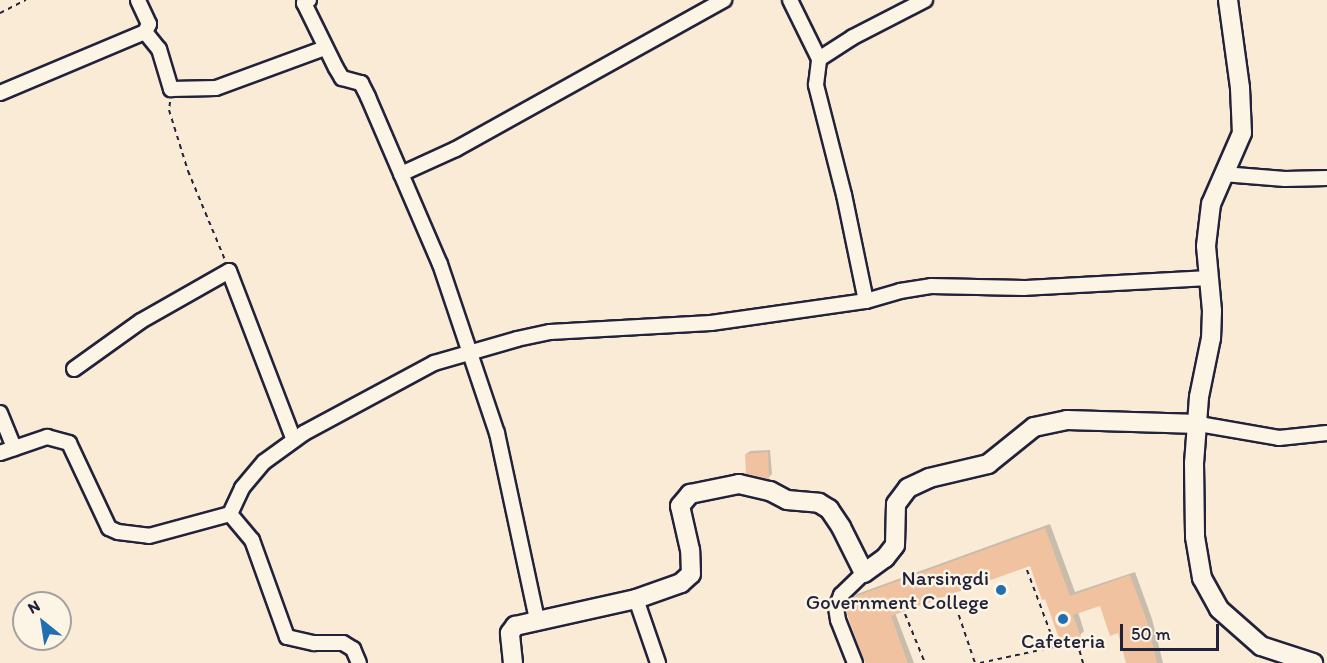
<!DOCTYPE html>
<html>
<head>
<meta charset="utf-8">
<style>
  body { margin:0 }
  #map { position:relative; width:1327px; height:663px; overflow:hidden; background:#faebd7; font-family:Itim,sans-serif }
  div>[style] { position:absolute }
  .shadow>* { inset:0; background:#0003 }
  .building>* { inset:0; background:#f0c2a0 }
  .path>* { height:2px; margin-top:-1px; transform-origin:0; background:repeating-linear-gradient(90deg,#22223b 0 4.5px,transparent 0 9px) }
  .roads { filter:drop-shadow(2px 0 #22223b) drop-shadow(-2px 0 #22223b) drop-shadow(0 2px #22223b) drop-shadow(0 -2px #22223b) }
  .street>* { height:14px; margin:-7px; padding:0 7px; transform-origin:7px; border-radius:7px; background:#fcf5e5 }
  .secondary>* { height:18px; margin:-9px; padding:0 9px; transform-origin:9px; border-radius:9px; background:#fcf5e5 }
  .dots>* { width:16px; height:16px; translate:-50% -50%; box-sizing:border-box; border:3px solid #fcf5e5; border-radius:50% }
  span { translate:-50% -50%; white-space:nowrap; text-align:center; line-height:1.15; -webkit-text-stroke:5px #fcf5e5; paint-order:stroke }
  .poi-label { font-size:21px; color:#22223b }
  .right { translate:-100% -50%; text-align:right }
  .north { position:absolute; left:12px; top:591px; width:60px; height:60px; box-sizing:border-box; background:#fcf5e5; border:2px solid #a5a1a1; border-radius:50%; rotate:330deg; font-size:16px; font-weight:700; line-height:24px; text-align:center; color:#22223b }
  .north::after { content:''; display:block; margin:auto; width:21px; height:27px; background:#1f6fb2; clip-path:polygon(50% 0,100% 100%,50% 72%,0 100%) }
  .scale { position:absolute; left:1120px; top:624px; width:99px; height:27px; box-sizing:border-box; border:3px solid #22223b; border-top:0; padding-left:8px; font-size:18px; line-height:21px; white-space:nowrap; color:#22223b; -webkit-text-stroke:4px #fcf5e5; paint-order:stroke }
</style>
</head>
<body>
<div id="map">
  <div class="shadow">
    <i style="clip-path:polygon(770px 450px,772px 474px,769px 477px,746px 454px,750px 451px)"></i>
    <i style="clip-path:polygon(1050px 524px,1075px 592px,1135px 572px,1152px 619px,1163px 663px,1127px 663px,1119px 631px,1101px 604px,1078px 612px,1084px 631px,1080px 635px,1046px 597px,1030px 564px,895px 613px,914px 663px,867px 663px,852px 599px,857px 594px)"></i>
  </div>
  <div class="building">
    <i style="clip-path:polygon(768px 452px,769px 479px,746px 474px,745px 454px)"></i>
    <i style="clip-path:polygon(1045px 528px,1070px 596px,1130px 575px,1148px 624px,1157px 663px,1126px 663px,1118px 633px,1110px 636px,1100px 606px,1073px 615px,1081px 637px,1061px 644px,1045px 599px,1042px 600px,1030px 566px,891px 616px,908px 663px,865px 663px,845px 609px,851px 598px)"></i>
  </div>
  <div class="path">
    <i style="left:0;top:13px;width:29px;rotate:-27deg"></i>
    <i style="left:170px;top:102px;width:8px;rotate:97deg"></i>
    <i style="left:169px;top:110px;width:64px;rotate:72.7deg"></i>
    <i style="left:188px;top:171px;width:96px;rotate:67.4deg"></i>
    <i style="left:1027px;top:570px;width:80px;rotate:69.5deg"></i>
    <i style="left:953px;top:598px;width:69px;rotate:71.3deg"></i>
    <i style="left:905px;top:614px;width:53px;rotate:67.8deg"></i>
    <i style="left:980px;top:663px;width:99px;rotate:-12.2deg"></i>
    <i style="left:1077px;top:642px;width:22px;rotate:74deg"></i>
  </div>
  <div class="roads">
    <div class="street">
      <i style="left:309px;top:0;width:6px;rotate:149deg"></i>
      <i style="left:304px;top:3px;width:72px;rotate:63.8deg"></i>
      <i style="left:336px;top:68px;width:12px;rotate:59deg"></i>
      <i style="left:342px;top:78px;width:20px;rotate:15deg"></i>
      <i style="left:361px;top:83px;width:16px;rotate:63deg"></i>
      <i style="left:368px;top:97px;width:182px;rotate:66.7deg"></i>
      <i style="left:440px;top:264px;width:178px;rotate:71.4deg"></i>
      <i style="left:497px;top:433px;width:191px;rotate:77.9deg"></i>
      <i style="left:790px;top:0;width:66px;rotate:63.8deg"></i>
      <i style="left:145px;top:32px;width:22px;rotate:51deg"></i>
      <i style="left:159px;top:49px;width:42px;rotate:73.3deg"></i>
      <i style="left:171px;top:89px;width:45px;rotate:-1.3deg"></i>
      <i style="left:216px;top:88px;width:116px;rotate:-20.2deg"></i>
      <i style="left:0;top:93px;width:157px;rotate:-22.8deg"></i>
      <i style="left:145px;top:32px;width:9px;rotate:-63deg"></i>
      <i style="left:149px;top:24px;width:26px;rotate:-115deg"></i>
      <i style="left:401px;top:174px;width:60px;rotate:-24.4deg"></i>
      <i style="left:456px;top:149px;width:307px;rotate:-29.1deg"></i>
      <i style="left:1223px;top:174px;width:62px;rotate:4.6deg"></i>
      <i style="left:1285px;top:179px;width:42px;rotate:-1.4deg"></i>
      <i style="left:866px;top:301px;width:108px;rotate:-101.7deg"></i>
      <i style="left:844px;top:195px;width:114px;rotate:-104.3deg"></i>
      <i style="left:816px;top:85px;width:26px;rotate:-83deg"></i>
      <i style="left:819px;top:59px;width:40px;rotate:-32.9deg"></i>
      <i style="left:853px;top:37px;width:81px;rotate:-27.2deg"></i>
      <i style="left:74px;top:369px;width:82px;rotate:-35.6deg"></i>
      <i style="left:141px;top:321px;width:101px;rotate:-29.6deg"></i>
      <i style="left:229px;top:271px;width:181px;rotate:69deg"></i>
      <i style="left:0;top:413px;width:38px;rotate:68deg"></i>
      <i style="left:1199px;top:424px;width:81px;rotate:9.9deg"></i>
      <i style="left:1279px;top:438px;width:48px;rotate:-5.9deg"></i>
      <i style="left:0;top:453px;width:50px;rotate:-18.8deg"></i>
      <i style="left:47px;top:437px;width:23px;rotate:15deg"></i>
      <i style="left:69px;top:443px;width:94px;rotate:64.8deg"></i>
      <i style="left:109px;top:528px;width:10px;rotate:24deg"></i>
      <i style="left:118px;top:532px;width:31px;rotate:7deg"></i>
      <i style="left:149px;top:536px;width:84px;rotate:-15.2deg"></i>
      <i style="left:230px;top:514px;width:34px;rotate:50deg"></i>
      <i style="left:252px;top:540px;width:103px;rotate:70.2deg"></i>
      <i style="left:287px;top:637px;width:28px;rotate:13deg"></i>
      <i style="left:314px;top:643px;width:29px"></i>
      <i style="left:343px;top:643px;width:12px;rotate:31deg"></i>
      <i style="left:353px;top:649px;width:15px;rotate:67deg"></i>
      <i style="left:230px;top:514px;width:29px;rotate:-65deg"></i>
      <i style="left:242px;top:488px;width:34px;rotate:-50deg"></i>
      <i style="left:264px;top:462px;width:49px;rotate:-35.9deg"></i>
      <i style="left:304px;top:433px;width:148px;rotate:-28.3deg"></i>
      <i style="left:434px;top:363px;width:86px;rotate:-16.1deg"></i>
      <i style="left:517px;top:339px;width:34px;rotate:-12deg"></i>
      <i style="left:550px;top:332px;width:161px;rotate:-3.2deg"></i>
      <i style="left:711px;top:323px;width:157px;rotate:-8.1deg"></i>
      <i style="left:866px;top:301px;width:35px;rotate:-16deg"></i>
      <i style="left:900px;top:291px;width:31px;rotate:-9deg"></i>
      <i style="left:931px;top:286px;width:93px;rotate:1.2deg"></i>
      <i style="left:1024px;top:288px;width:183px;rotate:-3.1deg"></i>
      <i style="left:636px;top:599px;width:68px;rotate:71deg"></i>
      <i style="left:855px;top:663px;width:46px;rotate:-111.6deg"></i>
      <i style="left:838px;top:620px;width:12px;rotate:-99deg"></i>
      <i style="left:836px;top:608px;width:14px;rotate:-69deg"></i>
      <i style="left:841px;top:595px;width:32px;rotate:-44deg"></i>
    </div>
    <div class="secondary">
      <i style="left:1228px;top:0;width:89px;rotate:82.2deg"></i>
      <i style="left:1240px;top:88px;width:45px;rotate:87.5deg"></i>
      <i style="left:1242px;top:133px;width:77px;rotate:113.6deg"></i>
      <i style="left:1211px;top:204px;width:42px;rotate:96.8deg"></i>
      <i style="left:1206px;top:246px;width:65px;rotate:84.7deg"></i>
      <i style="left:1212px;top:311px;width:27px;rotate:92deg"></i>
      <i style="left:1211px;top:338px;width:60px;rotate:101.5deg"></i>
      <i style="left:1199px;top:397px;width:66px;rotate:94.3deg"></i>
      <i style="left:1194px;top:463px;width:74px;rotate:89.2deg"></i>
      <i style="left:1195px;top:537px;width:42px;rotate:80.3deg"></i>
      <i style="left:1202px;top:578px;width:35px;rotate:61deg"></i>
      <i style="left:1219px;top:609px;width:56px;rotate:41.4deg"></i>
      <i style="left:1261px;top:646px;width:55px;rotate:18.1deg"></i>
      <i style="left:513px;top:663px;width:30px;rotate:-96deg"></i>
      <i style="left:510px;top:633px;width:9px;rotate:-54deg"></i>
      <i style="left:515px;top:626px;width:124px;rotate:-12.6deg"></i>
      <i style="left:636px;top:599px;width:48px;rotate:-19.6deg"></i>
      <i style="left:681px;top:583px;width:13px;rotate:-42deg"></i>
      <i style="left:691px;top:574px;width:24px;rotate:-92deg"></i>
      <i style="left:690px;top:550px;width:45px;rotate:-102.8deg"></i>
      <i style="left:680px;top:506px;width:16px;rotate:-50deg"></i>
      <i style="left:690px;top:494px;width:50px;rotate:-11.5deg"></i>
      <i style="left:739px;top:484px;width:32px;rotate:13deg"></i>
      <i style="left:770px;top:491px;width:19px;rotate:28deg"></i>
      <i style="left:787px;top:500px;width:32px;rotate:5deg"></i>
      <i style="left:819px;top:503px;width:12px;rotate:31deg"></i>
      <i style="left:829px;top:509px;width:22px;rotate:56deg"></i>
      <i style="left:841px;top:527px;width:51px;rotate:63.4deg"></i>
      <i style="left:864px;top:573px;width:26px;rotate:-36deg"></i>
      <i style="left:885px;top:558px;width:16px;rotate:-52deg"></i>
      <i style="left:895px;top:545px;width:41px;rotate:-88.6deg"></i>
      <i style="left:896px;top:504px;width:20px;rotate:-53deg"></i>
      <i style="left:908px;top:488px;width:23px;rotate:-25deg"></i>
      <i style="left:929px;top:478px;width:61px;rotate:-13.3deg"></i>
      <i style="left:988px;top:464px;width:59px;rotate:-38.8deg"></i>
      <i style="left:1034px;top:427px;width:34px;rotate:-12deg"></i>
      <i style="left:1067px;top:420px;width:132px;rotate:1.7deg"></i>
    </div>
  </div>
  <div class="dots">
    <i style="left:1001px;top:590px;background:#1f6fb2"></i>
    <i style="left:1063px;top:619px;background:#1f6fb2"></i>
  </div>
  <div class="poi-label">
    <span class="right" style="left:989px;top:590px">Narsingdi<br>Government College</span>
    <span style="left:1063px;top:641px">Cafeteria</span>
  </div>
  <div class="north">N</div>
  <div class="scale">50 m</div>
</div>
</body>
</html>
